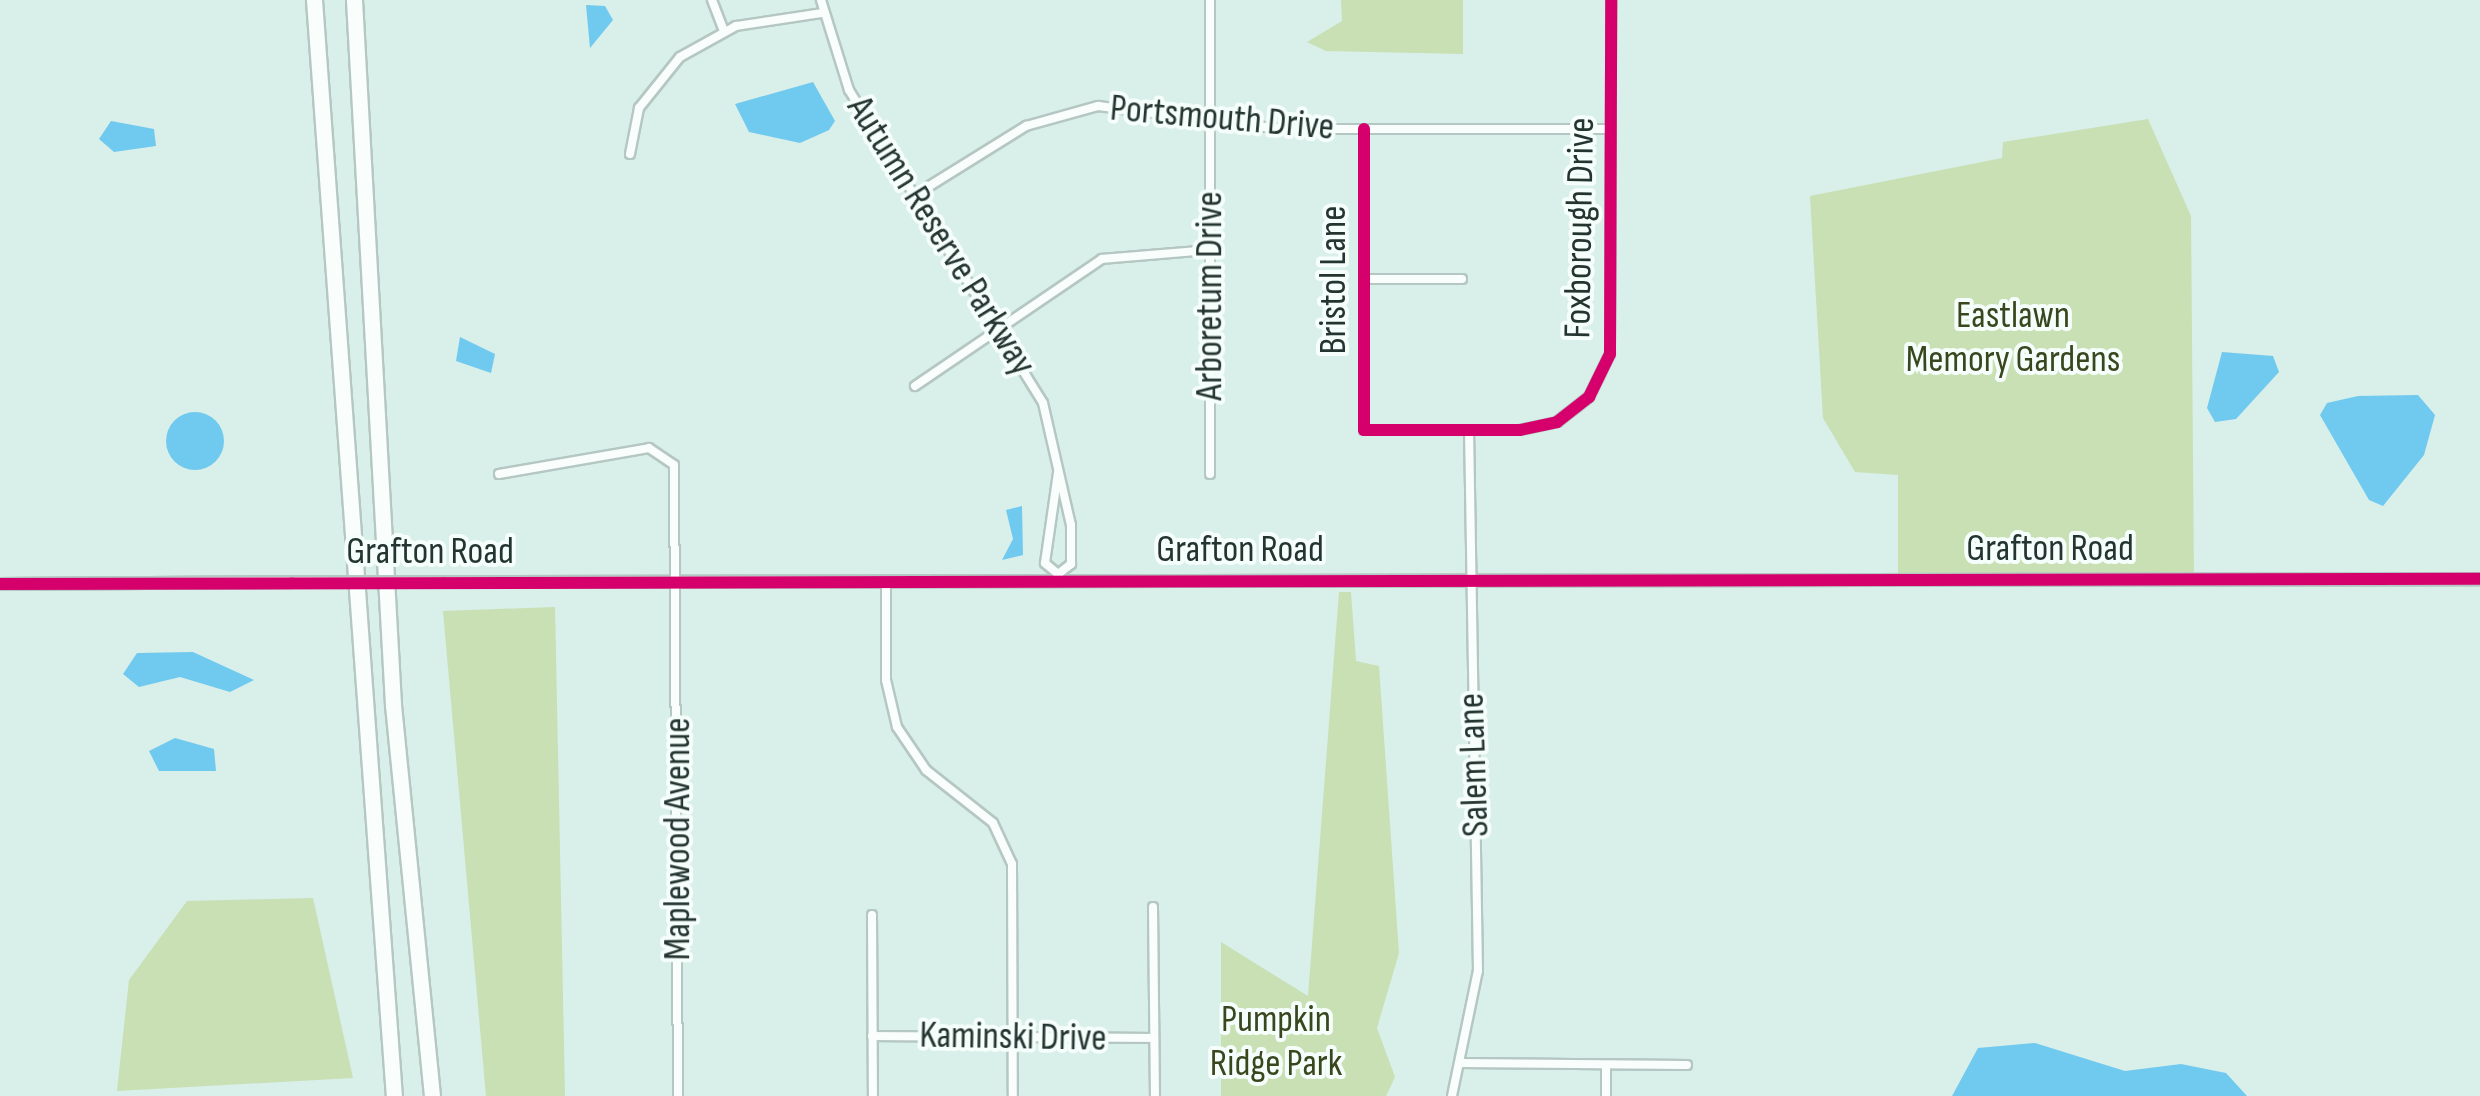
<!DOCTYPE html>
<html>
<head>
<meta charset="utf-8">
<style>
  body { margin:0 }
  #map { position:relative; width:2480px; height:1096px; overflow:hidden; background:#d9efe9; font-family:"Sofia Sans Condensed",sans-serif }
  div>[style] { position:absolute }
  .green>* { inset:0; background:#c8e0b4 }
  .water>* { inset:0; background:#70c9ee }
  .round { border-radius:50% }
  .roads { filter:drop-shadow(2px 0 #b5c7c2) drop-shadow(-2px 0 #b5c7c2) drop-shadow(0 2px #b5c7c2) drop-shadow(0 -2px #b5c7c2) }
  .minor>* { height:8px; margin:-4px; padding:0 4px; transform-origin:4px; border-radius:4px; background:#f9fdfc }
  .tertiary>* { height:10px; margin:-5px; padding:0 5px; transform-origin:5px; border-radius:5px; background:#f9fdfc }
  .motorway>* { height:15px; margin:-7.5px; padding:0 7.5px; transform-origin:7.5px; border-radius:7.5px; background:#f9fdfc }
  .bridges { filter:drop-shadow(2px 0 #b5c7c2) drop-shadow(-2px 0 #b5c7c2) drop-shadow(0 2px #b5c7c2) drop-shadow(0 -2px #b5c7c2) }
  .tertiary-bridge>* { height:10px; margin:-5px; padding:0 5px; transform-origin:5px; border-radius:5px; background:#f9fdfc }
  .cycleway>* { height:12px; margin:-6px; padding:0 6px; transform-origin:6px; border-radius:6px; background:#d6006c }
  span { translate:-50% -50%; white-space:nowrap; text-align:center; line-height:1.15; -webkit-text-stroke:8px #f5fefb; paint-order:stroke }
  .street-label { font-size:38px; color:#243430 }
  .park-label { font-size:38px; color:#3a461d }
</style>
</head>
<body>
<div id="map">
  <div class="green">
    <i style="clip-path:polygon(1341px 0,1463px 0,1463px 54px,1326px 51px,1307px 42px,1342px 21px)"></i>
    <i style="clip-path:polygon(2148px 119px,2191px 216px,2194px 579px,1898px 579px,1898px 475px,1855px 472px,1823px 418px,1810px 196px,2002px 158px,2003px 142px)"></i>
    <i style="clip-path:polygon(1339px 592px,1351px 592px,1356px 661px,1379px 666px,1399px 953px,1377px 1028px,1395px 1077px,1386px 1096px,1221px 1096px,1221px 942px,1308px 996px)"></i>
    <i style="clip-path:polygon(555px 607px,565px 1096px,486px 1096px,443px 611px)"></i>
    <i style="clip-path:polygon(313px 898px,353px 1078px,117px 1091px,129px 980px,187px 901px)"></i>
  </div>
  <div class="water">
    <i style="clip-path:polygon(586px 5px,605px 6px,613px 20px,590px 48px)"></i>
    <i style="clip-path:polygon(813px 82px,835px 121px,829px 130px,800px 143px,749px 132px,735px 104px)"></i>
    <i style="clip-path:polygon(111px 121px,154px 129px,156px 146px,114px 152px,99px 139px)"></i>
    <i style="clip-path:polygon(460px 337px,495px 354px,491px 373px,456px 361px)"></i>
    <i style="clip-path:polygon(2222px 352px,2273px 356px,2279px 372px,2236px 419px,2215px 422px,2207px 408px)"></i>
    <i style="clip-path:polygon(2418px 395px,2435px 415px,2424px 455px,2383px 506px,2369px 500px,2320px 415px,2327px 403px,2358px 396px)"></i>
    <i class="round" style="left:166px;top:412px;width:58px;height:58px"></i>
    <i style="clip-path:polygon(1022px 506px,1023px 555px,1002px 560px,1013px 539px,1006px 510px)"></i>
    <i style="clip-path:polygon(193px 652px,254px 680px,230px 692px,180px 677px,139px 687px,123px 674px,137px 653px)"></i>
    <i style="clip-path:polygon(175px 738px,214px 749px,216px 771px,159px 771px,149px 751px)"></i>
    <i style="clip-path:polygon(2035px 1043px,2125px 1071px,2181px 1064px,2226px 1073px,2247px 1096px,1952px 1096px,1978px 1048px)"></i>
  </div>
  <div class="roads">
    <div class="minor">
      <i style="left:712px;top:0;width:33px;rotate:69deg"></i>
      <i style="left:821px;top:0;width:94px;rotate:72.7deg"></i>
      <i style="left:849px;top:90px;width:368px;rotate:58.2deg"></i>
      <i style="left:1043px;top:403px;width:125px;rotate:77.1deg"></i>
      <i style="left:1071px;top:525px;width:39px;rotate:90deg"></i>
      <i style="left:1071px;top:564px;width:16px;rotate:142deg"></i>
      <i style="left:1058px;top:574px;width:17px;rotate:-140deg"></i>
      <i style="left:1045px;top:563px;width:91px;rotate:-81.8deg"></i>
      <i style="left:1210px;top:0;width:474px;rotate:90deg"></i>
      <i style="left:1364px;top:129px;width:301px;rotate:90deg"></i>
      <i style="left:1364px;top:430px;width:156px"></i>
      <i style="left:1520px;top:430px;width:38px;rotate:-12deg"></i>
      <i style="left:1557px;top:422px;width:41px;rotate:-38deg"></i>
      <i style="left:1589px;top:397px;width:48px;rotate:-64deg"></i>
      <i style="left:1610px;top:354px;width:354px;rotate:-89.8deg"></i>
      <i style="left:630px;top:154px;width:47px;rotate:-78.9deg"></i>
      <i style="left:639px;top:108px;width:65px;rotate:-51.2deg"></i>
      <i style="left:680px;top:57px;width:64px;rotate:-29deg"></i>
      <i style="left:736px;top:26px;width:87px;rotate:-8.6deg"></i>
      <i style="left:915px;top:195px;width:131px;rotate:-31.9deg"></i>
      <i style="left:1026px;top:126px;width:75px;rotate:-15.5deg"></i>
      <i style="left:1098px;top:106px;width:182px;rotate:7.2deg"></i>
      <i style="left:1279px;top:129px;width:332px"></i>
      <i style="left:1364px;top:279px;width:98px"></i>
      <i style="left:915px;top:386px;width:226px;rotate:-34.2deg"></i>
      <i style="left:1102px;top:259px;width:108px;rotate:-4.8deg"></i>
      <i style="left:499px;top:474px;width:152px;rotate:-9.8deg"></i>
      <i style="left:649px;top:448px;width:30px;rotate:34deg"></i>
      <i style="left:674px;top:465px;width:631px;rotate:89.64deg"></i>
      <i style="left:886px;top:581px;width:99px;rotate:90deg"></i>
      <i style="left:886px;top:680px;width:48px;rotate:76.8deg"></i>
      <i style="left:897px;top:727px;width:52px;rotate:56deg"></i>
      <i style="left:926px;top:770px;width:85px;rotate:38.3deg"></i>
      <i style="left:993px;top:823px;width:45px;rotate:65.1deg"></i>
      <i style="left:1012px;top:864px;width:232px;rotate:89.8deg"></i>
      <i style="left:1153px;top:907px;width:189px;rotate:89.4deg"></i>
      <i style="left:872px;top:915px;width:181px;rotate:89.7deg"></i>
      <i style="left:872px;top:1036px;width:282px;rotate:0.4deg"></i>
      <i style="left:1461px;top:1063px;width:226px;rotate:0.5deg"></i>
      <i style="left:1452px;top:1096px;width:128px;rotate:-78.3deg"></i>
      <i style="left:1478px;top:971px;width:540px;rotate:-90.95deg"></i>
      <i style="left:1606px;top:1096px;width:31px;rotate:-90deg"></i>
    </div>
    <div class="tertiary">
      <i style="left:439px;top:582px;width:2041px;rotate:-0.08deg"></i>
      <i style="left:0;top:584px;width:296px;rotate:-0.4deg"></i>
    </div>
    <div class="motorway">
      <i style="left:314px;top:0;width:1099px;rotate:85.83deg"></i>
      <i style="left:354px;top:0;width:706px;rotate:86.83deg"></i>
      <i style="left:393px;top:705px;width:393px;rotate:84.3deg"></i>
    </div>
  </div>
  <div class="bridges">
    <div class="tertiary-bridge">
      <i style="left:296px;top:582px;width:143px"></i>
    </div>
  </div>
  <div class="cycleway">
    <i style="left:1364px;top:129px;width:301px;rotate:90deg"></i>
    <i style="left:1364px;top:430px;width:156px"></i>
    <i style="left:1520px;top:430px;width:38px;rotate:-12deg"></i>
    <i style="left:1557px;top:422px;width:41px;rotate:-38deg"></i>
    <i style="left:1589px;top:397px;width:48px;rotate:-64deg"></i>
    <i style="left:1610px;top:354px;width:354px;rotate:-89.8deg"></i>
    <i style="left:0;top:584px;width:2480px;rotate:-0.12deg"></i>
  </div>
  <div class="street-label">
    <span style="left:1222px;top:118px;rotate:5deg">Portsmouth Drive</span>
    <span style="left:1580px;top:228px;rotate:-89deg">Foxborough Drive</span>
    <span style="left:941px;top:236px;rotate:58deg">Autumn Reserve Parkway</span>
    <span style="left:1334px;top:280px;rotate:-90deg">Bristol Lane</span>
    <span style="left:1210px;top:296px;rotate:-90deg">Arboretum Drive</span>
    <span style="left:2050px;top:549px">Grafton Road</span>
    <span style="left:1240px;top:550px">Grafton Road</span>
    <span style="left:430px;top:552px">Grafton Road</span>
    <span style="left:1474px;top:765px;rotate:-92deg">Salem Lane</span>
    <span style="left:678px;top:839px;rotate:-90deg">Maplewood Avenue</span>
    <span style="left:1013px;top:1037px;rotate:1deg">Kaminski Drive</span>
  </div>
  <div class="park-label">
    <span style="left:2013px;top:338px">Eastlawn<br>Memory Gardens</span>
    <span style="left:1276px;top:1042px">Pumpkin<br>Ridge Park</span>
  </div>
</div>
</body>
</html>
